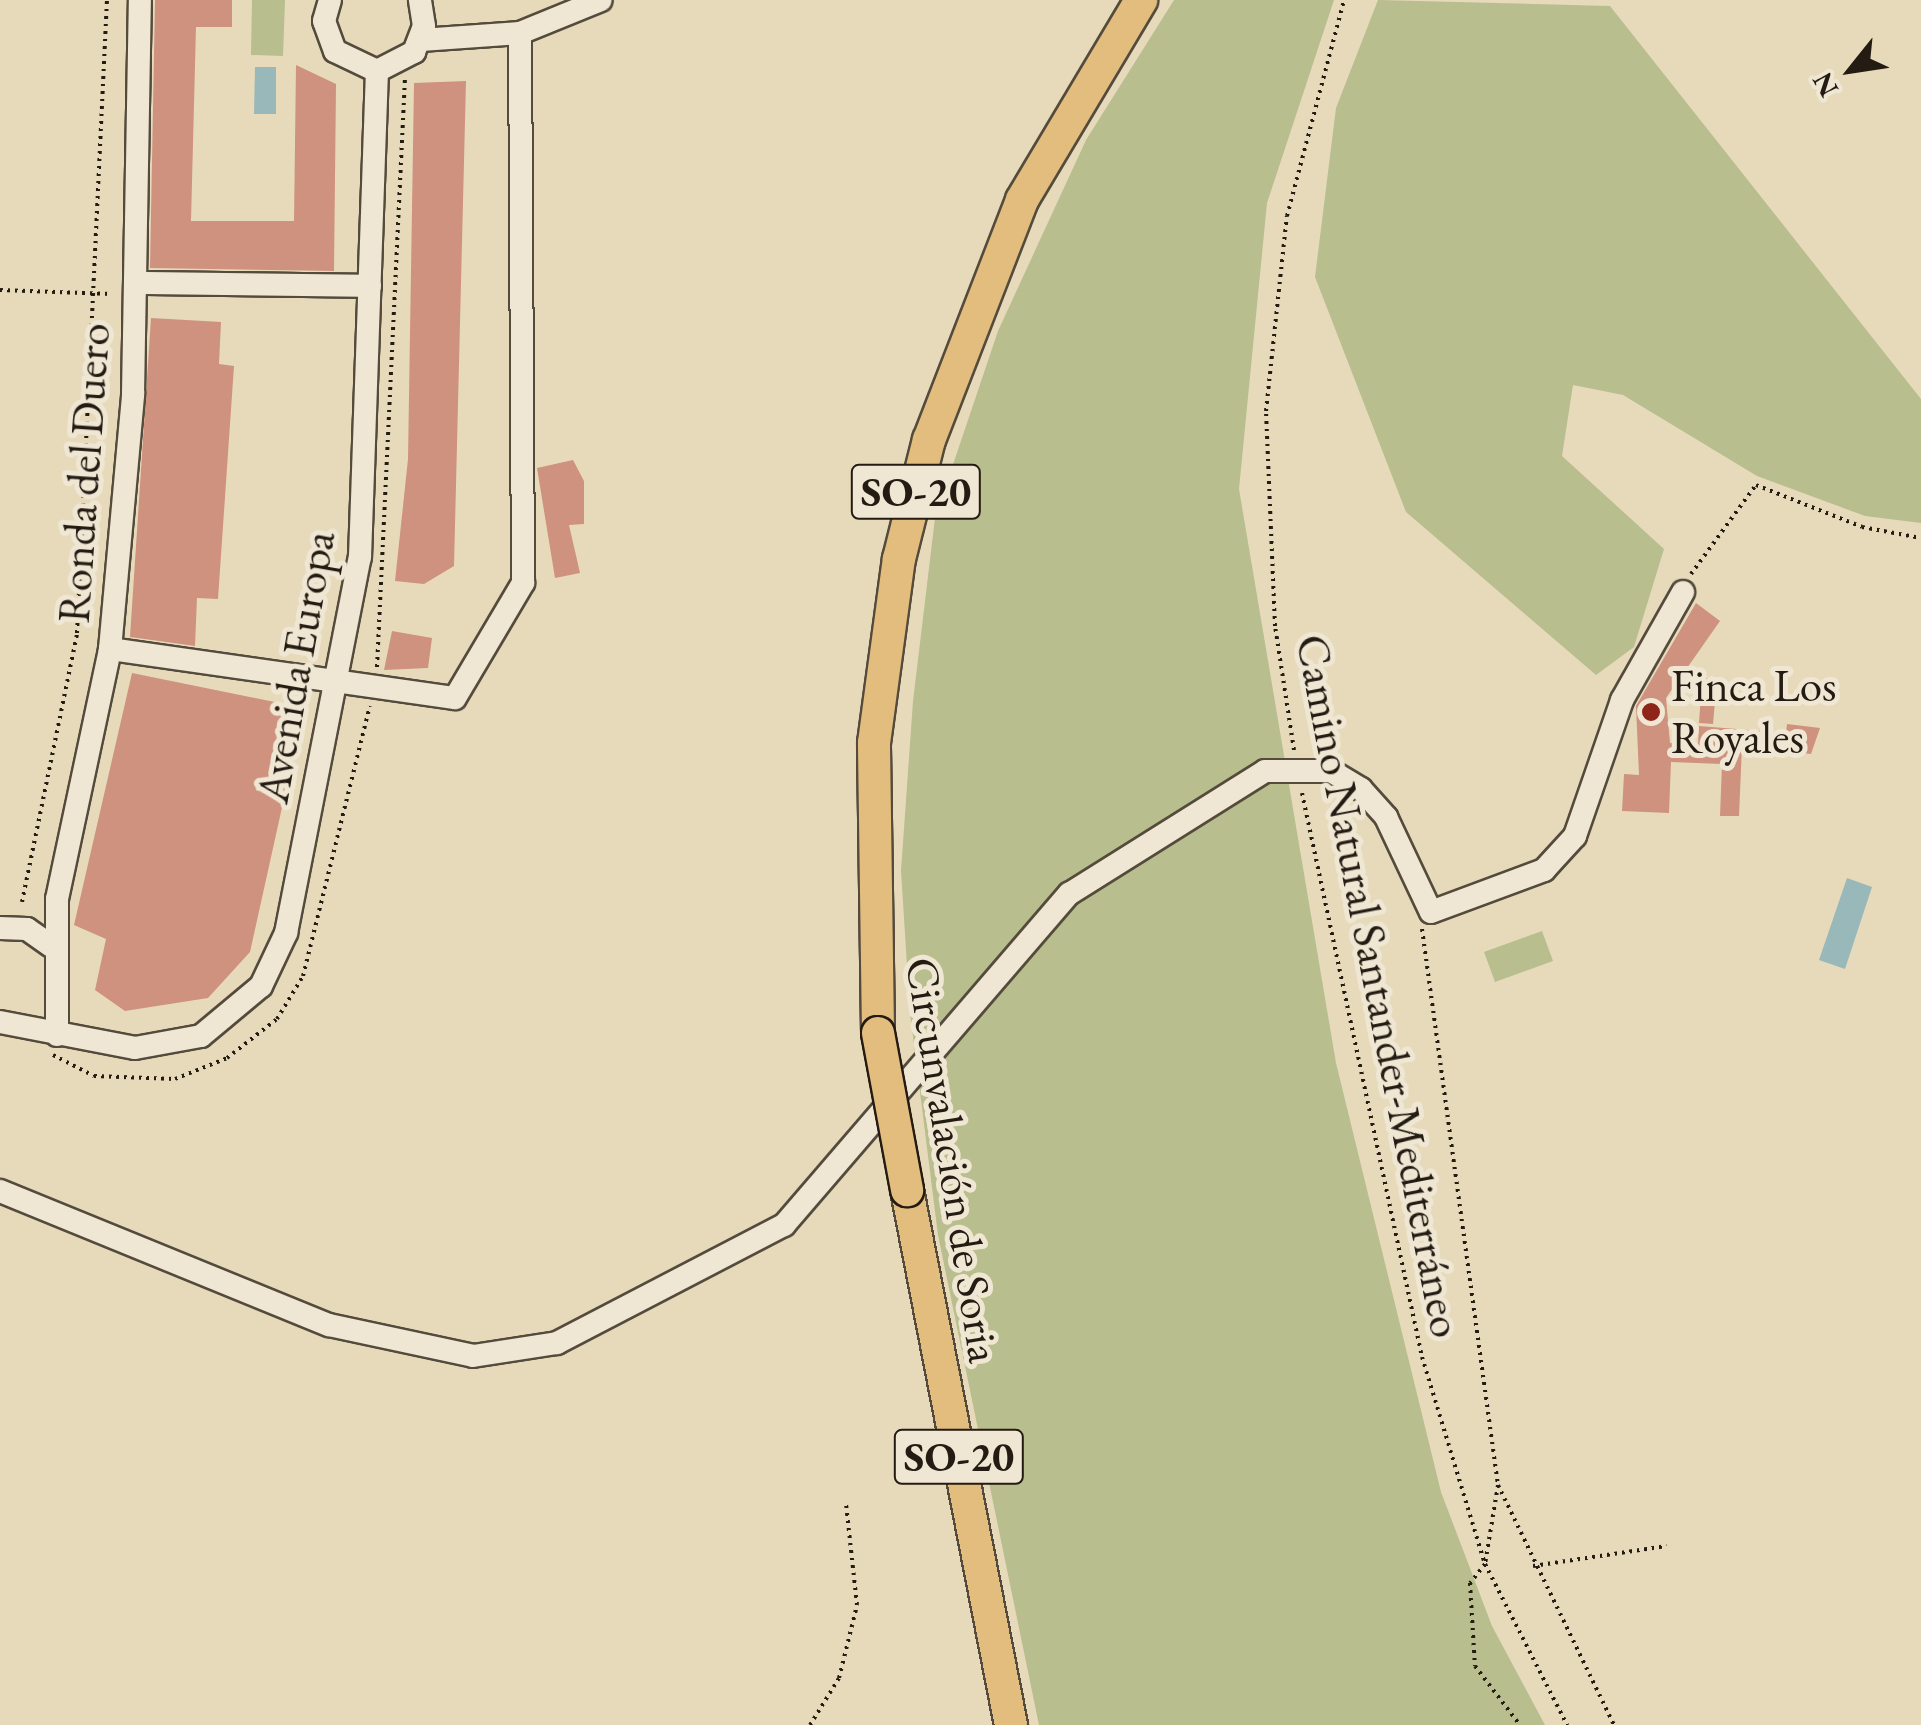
<!DOCTYPE html>
<html>
<head>
<meta charset="utf-8">
<style>
  body { margin:0 }
  #map { position:relative; width:1921px; height:1725px; overflow:hidden; background:#e6dabb; font-family:"EB Garamond",serif }
  div>[style] { position:absolute }
  .green>* { inset:0; background:#b8be8d }
  .water>* { inset:0; background:#99b8b9 }
  .building>* { inset:0; background:#cf927f }
  .path>* { height:4px; margin-top:-2px; transform-origin:0; background:repeating-linear-gradient(90deg,#241b12 0 2.5px,transparent 0 7.5px) }
  .roads { filter:drop-shadow(2px 0 #544b3c) drop-shadow(-2px 0 #544b3c) drop-shadow(0 2px #544b3c) drop-shadow(0 -2px #544b3c) }
  .minor>* { height:22px; margin:-11px; padding:0 11px; transform-origin:11px; border-radius:11px; background:#efe7d3 }
  .highway>* { height:32px; margin:-16px; padding:0 16px; transform-origin:16px; border-radius:16px; background:#e3bd7e }
  .bridges { filter:drop-shadow(2px 0 #241b12) drop-shadow(-2px 0 #241b12) drop-shadow(0 2px #241b12) drop-shadow(0 -2px #241b12) }
  .highway-bridge>* { height:32px; margin:-16px; padding:0 16px; transform-origin:16px; border-radius:16px; background:#e3bd7e }
  .dots>* { width:28px; height:28px; translate:-50% -50%; box-sizing:border-box; border:5px solid #efe7d3; border-radius:50% }
  span { translate:-50% -50%; white-space:nowrap; text-align:center; line-height:1.15; -webkit-text-stroke:10px #efe7d3; paint-order:stroke }
  .shield-label span { padding:2px 8px; background:#efe7d3; border:2px solid; border-radius:8px; -webkit-text-stroke-width:0 }
  .shield-label { font-size:42px; color:#241b12; font-weight:700 }
  .street-label { font-size:45px; color:#241b12 }
  .poi-label { font-size:45px; color:#241b12 }
  .left { translate:0 -50%; text-align:left }
  .north { position:absolute; left:1801px; top:20px; width:100px; height:100px; -webkit-text-stroke:8px #efe7d3; paint-order:stroke; rotate:240deg; font-size:28px; font-weight:700; line-height:40px; text-align:center; color:#241b12 }
  .north::after { content:''; display:block; margin:auto; width:35px; height:45px; background:#241b12; clip-path:polygon(50% 0,100% 100%,50% 72%,0 100%) }
</style>
</head>
<body>
<div id="map">
  <div class="green">
    <i style="clip-path:polygon(252px 0,285px 0,283px 56px,251px 55px)"></i>
    <i style="clip-path:polygon(1174px 0,1334px 0,1267px 203px,1239px 489px,1336px 1063px,1441px 1492px,1492px 1626px,1545px 1725px,1039px 1725px,938px 1235px,910px 1013px,901px 871px,913px 701px,935px 518px,998px 331px,1086px 140px)"></i>
    <i style="clip-path:polygon(1378px 0,1610px 6px,1921px 399px,1921px 523px,1865px 516px,1757px 476px,1623px 395px,1573px 385px,1562px 456px,1664px 549px,1634px 647px,1596px 675px,1406px 512px,1315px 277px,1336px 108px)"></i>
    <i style="clip-path:polygon(1542px 931px,1553px 961px,1495px 982px,1484px 952px)"></i>
  </div>
  <div class="water">
    <i style="clip-path:polygon(255px 67px,276px 67px,276px 114px,254px 114px)"></i>
    <i style="clip-path:polygon(1847px 878px,1872px 887px,1845px 969px,1819px 960px)"></i>
  </div>
  <div class="building">
    <i style="clip-path:polygon(155px 0,232px 0,232px 27px,196px 27px,191px 221px,294px 221px,296px 65px,336px 84px,334px 271px,150px 268px)"></i>
    <i style="clip-path:polygon(466px 81px,454px 566px,424px 584px,395px 581px,408px 459px,414px 83px)"></i>
    <i style="clip-path:polygon(151px 318px,221px 322px,219px 364px,234px 366px,218px 599px,197px 598px,195px 646px,130px 637px)"></i>
    <i style="clip-path:polygon(573px 460px,584px 481px,584px 524px,569px 525px,580px 573px,555px 578px,537px 468px)"></i>
    <i style="clip-path:polygon(1696px 603px,1720px 621px,1666px 698px,1670px 743px,1698px 744px,1699px 726px,1786px 733px,1787px 724px,1820px 728px,1811px 754px,1742px 746px,1739px 816px,1720px 816px,1722px 764px,1671px 762px,1669px 813px,1622px 811px,1624px 774px,1639px 775px,1636px 706px)"></i>
    <i style="clip-path:polygon(392px 631px,432px 638px,428px 668px,384px 670px)"></i>
    <i style="clip-path:polygon(132px 673px,304px 708px,250px 952px,208px 998px,125px 1011px,95px 990px,106px 939px,74px 925px)"></i>
    <i style="clip-path:polygon(1702px 678px,1717px 679px,1713px 724px,1699px 723px)"></i>
  </div>
  <div class="path">
    <i style="left:0;top:290px;width:112px;rotate:2deg"></i>
    <i style="left:1691px;top:574px;width:110px;rotate:-53.9deg"></i>
    <i style="left:1756px;top:485px;width:114px;rotate:21.6deg"></i>
    <i style="left:1862px;top:527px;width:60px;rotate:10.6deg"></i>
    <i style="left:377px;top:667px;width:590px;rotate:-87.28deg"></i>
    <i style="left:1294px;top:750px;width:125px;rotate:-98.7deg"></i>
    <i style="left:1275px;top:626px;width:215px;rotate:-92.4deg"></i>
    <i style="left:1266px;top:411px;width:196px;rotate:-83.9deg"></i>
    <i style="left:1287px;top:216px;width:223px;rotate:-75.2deg"></i>
    <i style="left:1302px;top:793px;width:577px;rotate:77.99deg"></i>
    <i style="left:1422px;top:1357px;width:216px;rotate:73.1deg"></i>
    <i style="left:1485px;top:1564px;width:181px;rotate:63deg"></i>
    <i style="left:22px;top:902px;width:275px;rotate:-78.4deg"></i>
    <i style="left:77px;top:633px;width:634px;rotate:-87.29deg"></i>
    <i style="left:1422px;top:929px;width:561px;rotate:82.22deg"></i>
    <i style="left:1498px;top:1485px;width:267px;rotate:64.2deg"></i>
    <i style="left:53px;top:1055px;width:46px;rotate:27.1deg"></i>
    <i style="left:94px;top:1076px;width:81px;rotate:2.1deg"></i>
    <i style="left:175px;top:1079px;width:56px;rotate:-22deg"></i>
    <i style="left:227px;top:1058px;width:63px;rotate:-38deg"></i>
    <i style="left:277px;top:1019px;width:50px;rotate:-58.8deg"></i>
    <i style="left:303px;top:976px;width:278px;rotate:-76.1deg"></i>
    <i style="left:1498px;top:1485px;width:80px;rotate:99.3deg"></i>
    <i style="left:1485px;top:1564px;width:24px;rotate:128deg"></i>
    <i style="left:1470px;top:1583px;width:83px;rotate:86.6deg"></i>
    <i style="left:1475px;top:1666px;width:74px;rotate:52.7deg"></i>
    <i style="left:1533px;top:1566px;width:135px;rotate:-8.5deg"></i>
    <i style="left:810px;top:1725px;width:55px;rotate:-58.3deg"></i>
    <i style="left:839px;top:1678px;width:75px;rotate:-76.1deg"></i>
    <i style="left:857px;top:1605px;width:103px;rotate:-96.2deg"></i>
  </div>
  <div class="roads">
    <div class="minor">
      <i style="left:330px;top:0;width:22px;rotate:106deg"></i>
      <i style="left:324px;top:21px;width:32px;rotate:70deg"></i>
      <i style="left:335px;top:51px;width:47px;rotate:25.5deg"></i>
      <i style="left:377px;top:71px;width:42px;rotate:-27.2deg"></i>
      <i style="left:414px;top:52px;width:28px;rotate:-69deg"></i>
      <i style="left:424px;top:26px;width:26px;rotate:-99deg"></i>
      <i style="left:520px;top:33px;width:87px;rotate:-22.2deg"></i>
      <i style="left:138px;top:283px;width:232px;rotate:0.7deg"></i>
      <i style="left:110px;top:649px;width:348px;rotate:8.1deg"></i>
      <i style="left:455px;top:698px;width:134px;rotate:-59.4deg"></i>
      <i style="left:523px;top:583px;width:550px;rotate:-90.31deg"></i>
      <i style="left:520px;top:33px;width:99px;rotate:176deg"></i>
      <i style="left:0;top:928px;width:27px;rotate:2deg"></i>
      <i style="left:27px;top:929px;width:29px;rotate:35deg"></i>
      <i style="left:0;top:1022px;width:137px;rotate:10.9deg"></i>
      <i style="left:135px;top:1048px;width:67px;rotate:-10.3deg"></i>
      <i style="left:201px;top:1036px;width:78px;rotate:-39.8deg"></i>
      <i style="left:261px;top:986px;width:59px;rotate:-64.7deg"></i>
      <i style="left:286px;top:933px;width:383px;rotate:-78.9deg"></i>
      <i style="left:360px;top:557px;width:486px;rotate:-88deg"></i>
      <i style="left:57px;top:1035px;width:136px;rotate:-90deg"></i>
      <i style="left:57px;top:899px;width:256px;rotate:-78deg"></i>
      <i style="left:110px;top:649px;width:256px;rotate:-84.8deg"></i>
      <i style="left:133px;top:394px;width:394px;rotate:-89deg"></i>
      <i style="left:0;top:1191px;width:355px;rotate:22.2deg"></i>
      <i style="left:329px;top:1325px;width:147px;rotate:12.1deg"></i>
      <i style="left:473px;top:1356px;width:85px;rotate:-8.8deg"></i>
      <i style="left:557px;top:1343px;width:256px;rotate:-27.5deg"></i>
      <i style="left:784px;top:1225px;width:437px;rotate:-49.3deg"></i>
      <i style="left:1069px;top:894px;width:231px;rotate:-32.1deg"></i>
      <i style="left:1265px;top:771px;width:66px"></i>
      <i style="left:1331px;top:771px;width:35px;rotate:31deg"></i>
      <i style="left:1361px;top:789px;width:38px;rotate:48deg"></i>
      <i style="left:1386px;top:817px;width:105px;rotate:64.7deg"></i>
      <i style="left:1431px;top:912px;width:121px;rotate:-20.4deg"></i>
      <i style="left:1544px;top:870px;width:46px;rotate:-47.6deg"></i>
      <i style="left:1575px;top:836px;width:144px;rotate:-70.9deg"></i>
      <i style="left:1622px;top:700px;width:124px;rotate:-60.5deg"></i>
    </div>
    <div class="highway">
      <i style="left:878px;top:1033px;width:290px;rotate:-90.8deg"></i>
      <i style="left:874px;top:743px;width:186px;rotate:-82.3deg"></i>
      <i style="left:899px;top:559px;width:123px;rotate:-75.9deg"></i>
      <i style="left:929px;top:440px;width:257px;rotate:-68.8deg"></i>
      <i style="left:1022px;top:200px;width:233px;rotate:-59.2deg"></i>
      <i style="left:907px;top:1190px;width:545px;rotate:79deg"></i>
    </div>
  </div>
  <div class="bridges">
    <div class="highway-bridge">
      <i style="left:878px;top:1033px;width:160px;rotate:79.5deg"></i>
    </div>
  </div>
  <div class="dots">
    <i style="left:1651px;top:712px;background:#8f2418"></i>
  </div>
  <div class="shield-label">
    <span style="left:916px;top:492px">SO-20</span>
    <span style="left:959px;top:1457px">SO-20</span>
  </div>
  <div class="street-label">
    <span style="left:84px;top:473px;rotate:-86deg">Ronda del Duero</span>
    <span style="left:296px;top:667px;rotate:-80deg">Avenida Europa</span>
    <span style="left:1379px;top:986px;rotate:79deg">Camino Natural Santander-Mediterráneo</span>
    <span style="left:953px;top:1160px;rotate:81deg">Circunvalación de Soria</span>
  </div>
  <div class="poi-label">
    <span class="left" style="left:1671px;top:712px">Finca Los<br>Royales</span>
  </div>
  <div class="north">N</div>
</div>
</body>
</html>
